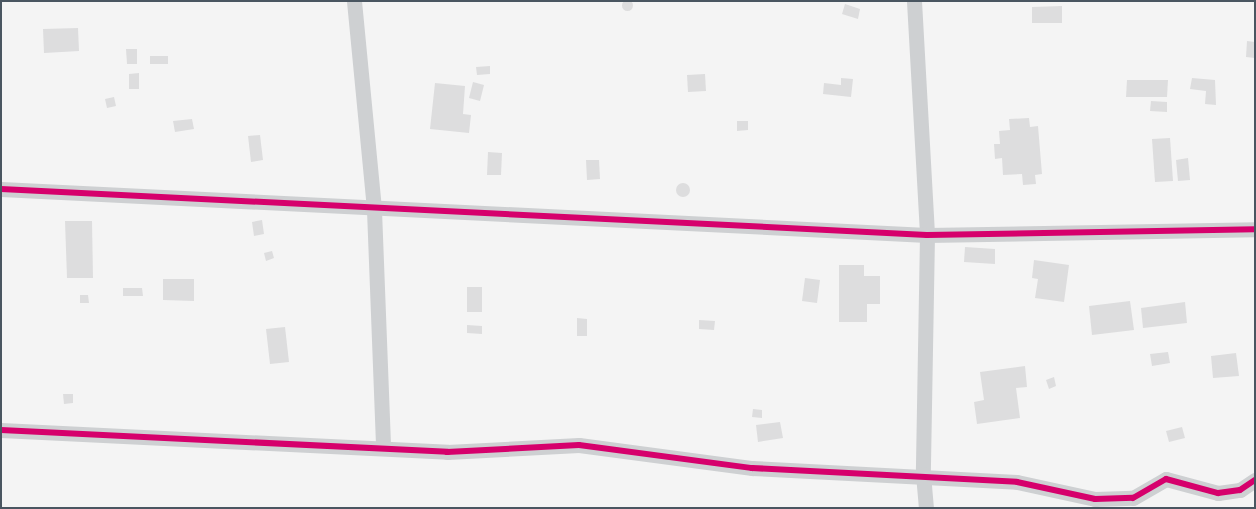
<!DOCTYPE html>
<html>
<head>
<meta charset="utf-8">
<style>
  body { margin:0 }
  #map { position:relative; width:1256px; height:509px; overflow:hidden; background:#f4f4f4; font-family:"Public Sans",sans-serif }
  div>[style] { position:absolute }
  .building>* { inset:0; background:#ddddde }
  .round { border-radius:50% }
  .street>* { height:15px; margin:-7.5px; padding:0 7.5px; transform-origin:7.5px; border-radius:7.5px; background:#ced0d2 }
  .cycleway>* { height:6px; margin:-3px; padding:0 3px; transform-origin:3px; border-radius:3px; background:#d6006c }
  span { translate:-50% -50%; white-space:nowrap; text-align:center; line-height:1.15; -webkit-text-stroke:4px #fff; paint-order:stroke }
  .frame { position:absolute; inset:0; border:2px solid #4a5661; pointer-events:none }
</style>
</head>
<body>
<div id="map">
  <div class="building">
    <i class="round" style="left:621.5px;top:-0.5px;width:11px;height:11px"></i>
    <i style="clip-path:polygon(845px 4px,860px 9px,858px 19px,842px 14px)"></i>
    <i style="clip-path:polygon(1062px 6px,1062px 23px,1032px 23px,1032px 7px)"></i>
    <i style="clip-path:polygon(78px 28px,79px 51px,44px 53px,43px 29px)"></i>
    <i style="clip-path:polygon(1247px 41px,1255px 42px,1255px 58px,1246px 57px)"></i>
    <i style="clip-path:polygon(126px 49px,137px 49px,137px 64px,127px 64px)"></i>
    <i style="clip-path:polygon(150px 56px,168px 56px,168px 64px,150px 64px)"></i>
    <i style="clip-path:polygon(490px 66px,490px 74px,477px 75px,476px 67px)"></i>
    <i style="clip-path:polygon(139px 73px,139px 89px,129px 89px,129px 74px)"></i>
    <i style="clip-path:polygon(705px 74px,706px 91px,688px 92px,687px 75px)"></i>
    <i style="clip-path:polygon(841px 78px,853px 79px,851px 97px,823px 94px,824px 83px,841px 85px)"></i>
    <i style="clip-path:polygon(1192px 78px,1215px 80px,1216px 105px,1205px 104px,1206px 91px,1190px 89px)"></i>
    <i style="clip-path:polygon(1127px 80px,1168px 80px,1167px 97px,1126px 97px)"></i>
    <i style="clip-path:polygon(473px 82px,484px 85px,480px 101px,469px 98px)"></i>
    <i style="clip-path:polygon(435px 83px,465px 86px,463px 114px,471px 115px,469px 133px,430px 129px)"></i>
    <i style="clip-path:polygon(114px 97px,116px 106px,107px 108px,105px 99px)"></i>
    <i style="clip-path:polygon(1151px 101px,1167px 102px,1167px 112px,1150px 111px)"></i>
    <i style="clip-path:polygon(1029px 118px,1030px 127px,1038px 126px,1042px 174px,1035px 175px,1036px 184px,1023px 185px,1022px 174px,1003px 175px,1002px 158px,995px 159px,994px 144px,1000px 144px,999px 131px,1010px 130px,1009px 119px)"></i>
    <i style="clip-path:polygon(192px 119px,194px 129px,175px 132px,173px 121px)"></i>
    <i style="clip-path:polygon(737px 121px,748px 121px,748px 130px,737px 131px)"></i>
    <i style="clip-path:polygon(260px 135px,263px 160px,251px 162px,248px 136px)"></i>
    <i style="clip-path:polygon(1170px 138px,1173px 181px,1155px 182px,1152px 139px)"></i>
    <i style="clip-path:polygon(488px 152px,502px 153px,501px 175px,487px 175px)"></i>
    <i style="clip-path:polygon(1188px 158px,1190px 180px,1178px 181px,1176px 160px)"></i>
    <i style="clip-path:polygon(586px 160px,599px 160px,600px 179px,587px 180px)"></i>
    <i class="round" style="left:676px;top:183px;width:14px;height:14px"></i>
    <i style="clip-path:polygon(262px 220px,264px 234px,254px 236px,252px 222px)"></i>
    <i style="clip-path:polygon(65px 221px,92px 221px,93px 278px,67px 278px)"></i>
    <i style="clip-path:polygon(965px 247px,995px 249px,995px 264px,964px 262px)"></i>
    <i style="clip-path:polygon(272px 251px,274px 258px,266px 261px,264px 253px)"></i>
    <i style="clip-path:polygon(1034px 260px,1069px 265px,1064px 302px,1035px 298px,1038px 279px,1032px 278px)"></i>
    <i style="clip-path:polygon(839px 265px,864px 265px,864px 276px,880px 276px,880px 304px,867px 304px,867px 322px,839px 322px)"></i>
    <i style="clip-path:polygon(805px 278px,820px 280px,817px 303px,802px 301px)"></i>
    <i style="clip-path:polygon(163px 279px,194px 279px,194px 301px,163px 300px)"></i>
    <i style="clip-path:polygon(467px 287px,482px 287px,482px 312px,467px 312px)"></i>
    <i style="clip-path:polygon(123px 288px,142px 288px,143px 296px,123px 296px)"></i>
    <i style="clip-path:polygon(80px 295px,88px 295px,89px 303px,80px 303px)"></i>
    <i style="clip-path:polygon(1130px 301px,1134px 330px,1092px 335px,1089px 306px)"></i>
    <i style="clip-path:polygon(1185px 302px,1187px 323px,1143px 328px,1141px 308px)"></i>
    <i style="clip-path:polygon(577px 318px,587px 319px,587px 336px,577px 336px)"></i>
    <i style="clip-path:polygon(699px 320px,715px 321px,714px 330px,699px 329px)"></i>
    <i style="clip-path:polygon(467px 325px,482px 326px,482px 334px,467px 333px)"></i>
    <i style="clip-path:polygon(285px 327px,289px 362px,270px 364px,266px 329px)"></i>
    <i style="clip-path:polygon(1168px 352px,1170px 363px,1152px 366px,1150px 354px)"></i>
    <i style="clip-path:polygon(1236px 353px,1239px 376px,1213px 378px,1211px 356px)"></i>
    <i style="clip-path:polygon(1025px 366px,1027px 387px,1016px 388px,1020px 418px,977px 424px,974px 402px,984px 400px,980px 372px)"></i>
    <i style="clip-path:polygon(1054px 377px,1056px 386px,1049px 389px,1046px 380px)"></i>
    <i style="clip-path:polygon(63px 394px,73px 394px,73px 403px,64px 404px)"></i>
    <i style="clip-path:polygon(753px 409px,762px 410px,762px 418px,752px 417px)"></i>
    <i style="clip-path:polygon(780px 422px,783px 438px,758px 442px,756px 425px)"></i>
    <i style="clip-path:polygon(1182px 427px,1185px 438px,1169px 442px,1166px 431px)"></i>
  </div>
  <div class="street">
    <i style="left:354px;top:1px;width:210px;rotate:84.5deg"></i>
    <i style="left:374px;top:210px;width:237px;rotate:87.8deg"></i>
    <i style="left:914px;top:1px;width:234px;rotate:86.8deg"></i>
    <i style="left:927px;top:235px;width:239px;rotate:91deg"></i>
    <i style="left:923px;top:474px;width:34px;rotate:85deg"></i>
    <i style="left:1px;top:189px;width:927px;rotate:2.84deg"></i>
    <i style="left:927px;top:235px;width:328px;rotate:-1deg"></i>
    <i style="left:1px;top:430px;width:447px;rotate:2.8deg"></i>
    <i style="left:447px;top:452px;width:132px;rotate:-3deg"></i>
    <i style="left:579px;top:445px;width:175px;rotate:7.6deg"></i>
    <i style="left:752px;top:468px;width:265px;rotate:3deg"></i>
    <i style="left:1017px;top:482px;width:80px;rotate:12.3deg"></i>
    <i style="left:1095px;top:499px;width:38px;rotate:-2deg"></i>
    <i style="left:1133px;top:498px;width:38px;rotate:-30deg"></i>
    <i style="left:1166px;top:479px;width:54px;rotate:15.1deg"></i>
    <i style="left:1218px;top:493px;width:22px;rotate:-8deg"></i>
    <i style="left:1240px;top:490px;width:18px;rotate:-34deg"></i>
  </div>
  <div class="cycleway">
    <i style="left:1px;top:189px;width:927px;rotate:2.84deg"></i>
    <i style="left:927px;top:235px;width:328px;rotate:-1deg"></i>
    <i style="left:1px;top:430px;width:447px;rotate:2.8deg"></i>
    <i style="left:447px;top:452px;width:132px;rotate:-3deg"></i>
    <i style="left:579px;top:445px;width:175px;rotate:7.6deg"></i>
    <i style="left:752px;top:468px;width:265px;rotate:3deg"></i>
    <i style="left:1017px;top:482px;width:80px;rotate:12.3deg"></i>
    <i style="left:1095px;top:499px;width:38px;rotate:-2deg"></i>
    <i style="left:1133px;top:498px;width:38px;rotate:-30deg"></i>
    <i style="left:1166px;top:479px;width:54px;rotate:15.1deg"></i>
    <i style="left:1218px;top:493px;width:22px;rotate:-8deg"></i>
    <i style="left:1240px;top:490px;width:18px;rotate:-34deg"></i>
  </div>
  <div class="frame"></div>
</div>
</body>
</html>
